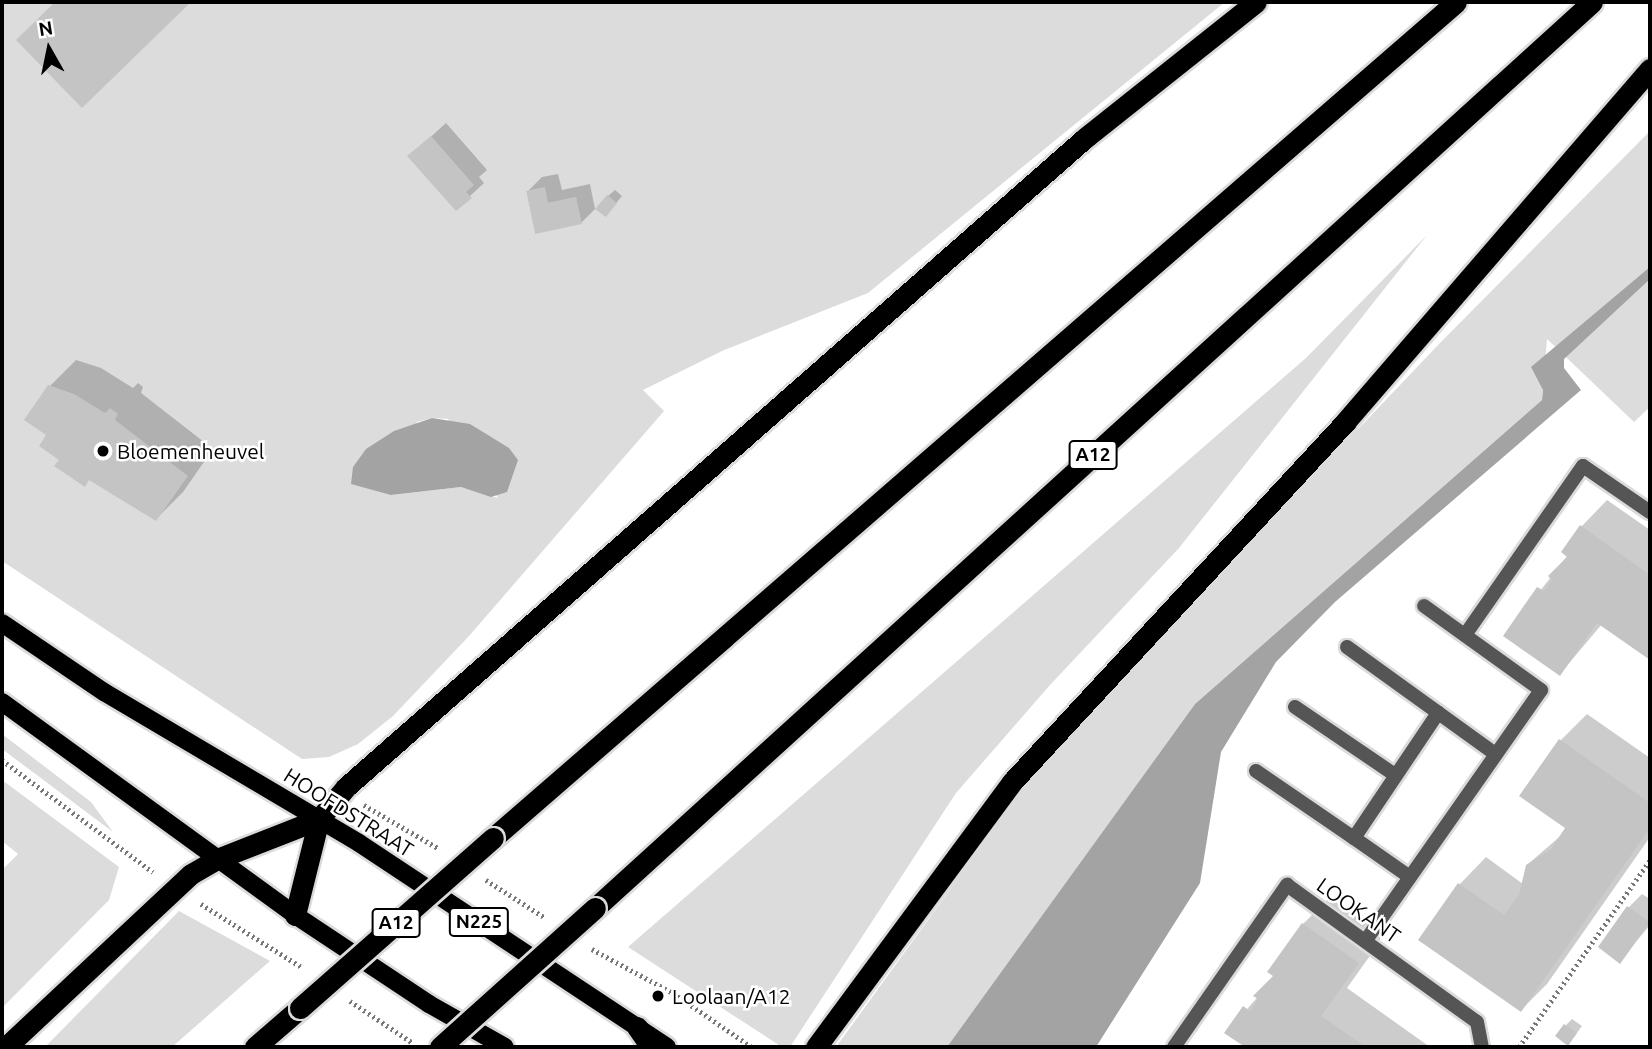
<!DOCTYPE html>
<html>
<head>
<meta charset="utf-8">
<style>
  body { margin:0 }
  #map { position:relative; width:1652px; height:1049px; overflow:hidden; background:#fff; font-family:Ubuntu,sans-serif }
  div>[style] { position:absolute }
  .green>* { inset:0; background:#dcdcdc }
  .water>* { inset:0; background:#a3a3a3 }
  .shadow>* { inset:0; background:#0003 }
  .building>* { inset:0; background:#c4c4c4 }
  .path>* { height:4.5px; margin-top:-2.25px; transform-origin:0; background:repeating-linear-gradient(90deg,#777 0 2px,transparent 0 5.5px) }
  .roads { filter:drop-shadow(2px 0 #dbdbdb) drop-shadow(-2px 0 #dbdbdb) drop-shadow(0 2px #dbdbdb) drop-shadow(0 -2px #dbdbdb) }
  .lane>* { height:14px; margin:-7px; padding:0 7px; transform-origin:7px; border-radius:7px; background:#555 }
  .primary>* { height:18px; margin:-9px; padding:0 9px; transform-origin:9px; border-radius:9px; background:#000 }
  .highway>* { height:21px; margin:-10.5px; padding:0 10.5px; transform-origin:10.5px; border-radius:10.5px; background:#000 }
  .bridges { filter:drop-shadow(2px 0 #dbdbdb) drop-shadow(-2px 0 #dbdbdb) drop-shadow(0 2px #dbdbdb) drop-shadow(0 -2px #dbdbdb) }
  .highway-bridge>* { height:21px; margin:-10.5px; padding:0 10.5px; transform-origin:10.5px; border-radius:10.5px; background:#000 }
  .dots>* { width:19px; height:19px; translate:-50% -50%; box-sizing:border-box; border:4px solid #fff; border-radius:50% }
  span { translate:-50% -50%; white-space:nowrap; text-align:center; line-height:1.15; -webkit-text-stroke:5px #fff; paint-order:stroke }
  .shield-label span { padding:2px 5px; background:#fff; border:2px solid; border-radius:5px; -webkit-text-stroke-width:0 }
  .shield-label { font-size:19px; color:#000; font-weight:700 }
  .poi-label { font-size:21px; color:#000 }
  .left { translate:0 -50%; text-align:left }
  .street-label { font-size:21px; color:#000 }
  .frame { position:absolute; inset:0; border:4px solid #000; pointer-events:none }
  .north { position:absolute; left:14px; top:14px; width:70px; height:70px; -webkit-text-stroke:5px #fff; paint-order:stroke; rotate:351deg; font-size:19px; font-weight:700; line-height:28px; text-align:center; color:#000 }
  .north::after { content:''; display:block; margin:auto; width:24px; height:32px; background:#000; clip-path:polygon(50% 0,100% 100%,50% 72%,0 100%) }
</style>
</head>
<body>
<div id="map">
  <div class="green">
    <i style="clip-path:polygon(evenodd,2px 2px,1225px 2px,868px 293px,722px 351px,643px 390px,664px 411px,469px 636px,393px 716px,358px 744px,329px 757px,302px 759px,2px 561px,2px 2px,526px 191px,548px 203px,576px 197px,581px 224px,535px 233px,526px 191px,2px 2px,432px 418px,448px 419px,498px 498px,461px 487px,391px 495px,417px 422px,432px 418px)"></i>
    <i style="clip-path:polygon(1650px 131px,1650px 407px,1634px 422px,1547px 339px,1542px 400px,1195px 704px,947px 1047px,836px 1047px,1046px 757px,1440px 343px)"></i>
    <i style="clip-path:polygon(1427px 235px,1179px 548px,1050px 685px,956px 793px,790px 1047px,782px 1047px,628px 947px,1306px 358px)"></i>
    <i style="clip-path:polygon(2px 734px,91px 802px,113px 832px,2px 749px)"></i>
    <i style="clip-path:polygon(2px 780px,119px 867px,109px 900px,2px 1008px,2px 870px,18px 854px,2px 841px)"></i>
    <i style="clip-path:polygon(179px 911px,270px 961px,172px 1047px,45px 1047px)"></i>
  </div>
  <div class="water">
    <i style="clip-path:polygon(1650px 267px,1650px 279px,1564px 359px,1564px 368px,1581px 390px,1335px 602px,1276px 662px,1221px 752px,1200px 883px,1096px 1047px,947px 1047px,1195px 704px,1542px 400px,1543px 390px,1531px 367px)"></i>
    <i style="clip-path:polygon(432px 418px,470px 424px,509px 448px,518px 460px,507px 492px,491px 497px,461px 487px,391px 495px,351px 484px,353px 467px,366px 449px,394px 431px)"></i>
  </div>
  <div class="shadow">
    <i style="clip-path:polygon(56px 2px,189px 2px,82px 105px,21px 37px)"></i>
    <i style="clip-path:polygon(446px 123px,487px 170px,479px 177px,484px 183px,456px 209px,424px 143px)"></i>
    <i style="clip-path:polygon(558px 174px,562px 190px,590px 184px,595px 209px,581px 223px,528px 191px,542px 177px)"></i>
    <i style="clip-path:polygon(615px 190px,622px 196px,612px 208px,608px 196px)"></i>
    <i style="clip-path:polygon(76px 360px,101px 368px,133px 388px,138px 383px,143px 387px,141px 393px,213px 449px,183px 492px,156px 519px,61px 459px,48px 434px,49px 387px)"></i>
    <i style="clip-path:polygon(1607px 500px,1650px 530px,1650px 658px,1602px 624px,1560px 674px,1505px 636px,1568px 555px,1581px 527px)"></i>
    <i style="clip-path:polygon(1587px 714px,1650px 758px,1650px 837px,1547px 984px,1521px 1010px,1421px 940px,1460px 884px,1486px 857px,1523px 884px,1527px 865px,1565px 832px,1568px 828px,1521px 796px,1561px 740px)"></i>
    <i style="clip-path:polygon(1642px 894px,1650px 899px,1650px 925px,1620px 961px,1628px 908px)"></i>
    <i style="clip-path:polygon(1330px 897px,1384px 936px,1347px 988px,1430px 1047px,1248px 1047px,1227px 1032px,1276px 976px,1303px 924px)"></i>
    <i style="clip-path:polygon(1572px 1019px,1582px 1026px,1574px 1037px,1566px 1025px)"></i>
  </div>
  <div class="building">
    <i style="clip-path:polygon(55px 2px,191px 2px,82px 108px,16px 40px)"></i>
    <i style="clip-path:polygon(431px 136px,474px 185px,466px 192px,472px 198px,456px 211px,407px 156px)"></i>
    <i style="clip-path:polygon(545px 187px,548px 203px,576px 197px,582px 224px,535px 234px,526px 191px)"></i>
    <i style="clip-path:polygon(607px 195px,617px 203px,606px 217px,595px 209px)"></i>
    <i style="clip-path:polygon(48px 385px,74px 394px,105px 413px,110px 408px,118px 414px,115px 420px,188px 476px,156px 521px,89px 480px,85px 487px,54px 466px,59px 460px,39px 446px,46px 435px,24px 420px)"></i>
    <i style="clip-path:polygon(1580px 525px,1650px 575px,1650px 660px,1597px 623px,1560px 676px,1503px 636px,1537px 587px,1544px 591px,1552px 580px,1548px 576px,1567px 557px,1561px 552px)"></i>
    <i style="clip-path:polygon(1559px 739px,1650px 803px,1650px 828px,1521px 1012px,1418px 940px,1458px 883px,1504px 915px,1519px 895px,1526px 865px,1551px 849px,1565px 828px,1519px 796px)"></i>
    <i style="clip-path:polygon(1627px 906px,1650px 922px,1620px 964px,1598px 947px)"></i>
    <i style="clip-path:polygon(1302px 923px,1359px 963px,1321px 1016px,1366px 1047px,1245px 1047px,1224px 1033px,1243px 1006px,1250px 1011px,1258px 999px,1253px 996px,1273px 976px,1267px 972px)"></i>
    <i style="clip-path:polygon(1564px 1024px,1577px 1033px,1568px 1046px,1555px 1036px)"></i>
  </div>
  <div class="path">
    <i style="left:2px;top:760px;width:188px;rotate:36.6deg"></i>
    <i style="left:364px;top:805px;width:86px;rotate:30.2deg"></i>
    <i style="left:486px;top:880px;width:69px;rotate:32.5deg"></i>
    <i style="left:201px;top:904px;width:120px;rotate:32.1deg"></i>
    <i style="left:592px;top:949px;width:92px;rotate:28.5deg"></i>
    <i style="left:673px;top:993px;width:96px;rotate:34.4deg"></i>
    <i style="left:350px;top:1001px;width:76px;rotate:33.7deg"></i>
    <i style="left:1519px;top:1047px;width:228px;rotate:-55deg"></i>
  </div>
  <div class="roads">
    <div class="lane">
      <i style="left:1465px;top:635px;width:206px;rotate:-55.1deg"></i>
      <i style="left:1583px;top:466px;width:81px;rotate:34.5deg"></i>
      <i style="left:1347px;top:647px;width:181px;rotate:35.8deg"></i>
      <i style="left:1295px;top:707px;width:121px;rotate:34.2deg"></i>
      <i style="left:1256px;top:771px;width:119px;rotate:34.4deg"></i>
      <i style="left:1354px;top:838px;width:151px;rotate:-56.1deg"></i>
      <i style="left:1354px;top:838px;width:68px;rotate:34.9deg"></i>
      <i style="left:1366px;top:940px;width:305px;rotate:-55deg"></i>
      <i style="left:1541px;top:690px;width:144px;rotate:-144.3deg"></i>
      <i style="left:1174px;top:1047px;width:198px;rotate:-55.1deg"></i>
      <i style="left:1287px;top:885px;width:234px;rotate:35.8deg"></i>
      <i style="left:1477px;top:1022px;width:25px;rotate:79deg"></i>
    </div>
    <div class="primary">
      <i style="left:2px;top:623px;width:123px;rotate:34.1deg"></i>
      <i style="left:104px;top:692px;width:296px;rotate:30.6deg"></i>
      <i style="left:359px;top:843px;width:369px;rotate:33.5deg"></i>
      <i style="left:2px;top:702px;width:362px;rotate:36deg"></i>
      <i style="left:295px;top:915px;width:161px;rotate:33.6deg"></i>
      <i style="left:429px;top:1004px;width:87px;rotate:29.5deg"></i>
    </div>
    <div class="highway">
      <i style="left:493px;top:838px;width:1275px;rotate:-40.96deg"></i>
      <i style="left:595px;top:908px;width:1347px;rotate:-42.26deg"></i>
      <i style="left:295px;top:915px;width:99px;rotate:-76deg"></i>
      <i style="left:319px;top:819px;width:42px;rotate:-49.8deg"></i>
      <i style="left:346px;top:787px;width:984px;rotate:-41.29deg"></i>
      <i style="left:1085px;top:138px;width:218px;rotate:-38.5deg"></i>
      <i style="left:637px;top:1027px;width:24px;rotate:55deg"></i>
      <i style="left:6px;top:1047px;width:253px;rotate:-43.1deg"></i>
      <i style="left:191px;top:874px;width:30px;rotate:-30deg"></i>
      <i style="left:217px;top:859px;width:110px;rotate:-21.4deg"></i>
      <i style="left:255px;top:1047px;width:60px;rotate:-40.9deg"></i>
      <i style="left:816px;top:1047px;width:330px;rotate:-53.5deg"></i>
      <i style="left:1012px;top:782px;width:492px;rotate:-47.2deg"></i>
      <i style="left:1346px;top:421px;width:465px;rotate:-49.2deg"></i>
    </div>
  </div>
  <div class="bridges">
    <div class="highway-bridge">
      <i style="left:300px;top:1008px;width:257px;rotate:-41.4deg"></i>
      <i style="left:440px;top:1047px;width:208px;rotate:-41.9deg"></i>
    </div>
  </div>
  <div class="dots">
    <i style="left:103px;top:451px;background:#000"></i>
    <i style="left:658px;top:996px;background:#000"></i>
  </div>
  <div class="shield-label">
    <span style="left:1093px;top:455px">A12</span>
    <span style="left:479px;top:922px">N225</span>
    <span style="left:396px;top:923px">A12</span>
  </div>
  <div class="poi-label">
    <span class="left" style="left:117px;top:451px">Bloemenheuvel</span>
    <span class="left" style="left:672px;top:996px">Loolaan/A12</span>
  </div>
  <div class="street-label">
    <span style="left:349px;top:812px;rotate:32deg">HOOFDSTRAAT</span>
    <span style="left:1359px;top:910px;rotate:35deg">LOOKANT</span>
  </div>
  <div class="frame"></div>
  <div class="north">N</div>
</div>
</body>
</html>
